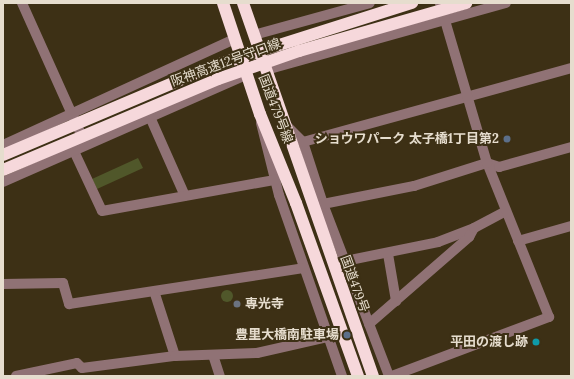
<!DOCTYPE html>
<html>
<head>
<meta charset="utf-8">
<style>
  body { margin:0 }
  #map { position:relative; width:574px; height:379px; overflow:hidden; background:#3d3015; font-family:Lora,"Noto Sans JP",serif }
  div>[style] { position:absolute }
  .green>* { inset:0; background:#50572a }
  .round { border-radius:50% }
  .minor>* { height:10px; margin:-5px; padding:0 5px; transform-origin:5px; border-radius:5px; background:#907275 }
  .highway>* { height:12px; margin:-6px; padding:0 6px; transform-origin:6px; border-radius:6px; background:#f6d8db }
  .highway-bridge>* { height:12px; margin:-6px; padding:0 6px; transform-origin:6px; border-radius:6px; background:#f6d8db }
  .dots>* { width:11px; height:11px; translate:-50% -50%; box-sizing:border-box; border:2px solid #3d3015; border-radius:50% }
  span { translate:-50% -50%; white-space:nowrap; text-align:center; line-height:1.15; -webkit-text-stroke:4px #3d3015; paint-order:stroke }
  .street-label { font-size:13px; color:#e6ddce }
  .poi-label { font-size:13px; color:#e6ddce; font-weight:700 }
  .right { translate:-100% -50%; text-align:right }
  .left { translate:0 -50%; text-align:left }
  .frame { position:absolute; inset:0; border:4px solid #e6ddce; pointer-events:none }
</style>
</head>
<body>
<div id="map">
  <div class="green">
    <i style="clip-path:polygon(138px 158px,143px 168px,97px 189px,92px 179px)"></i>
    <i class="round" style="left:221px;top:290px;width:12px;height:12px"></i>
  </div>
  <div class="minor">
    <i style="left:22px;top:3px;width:154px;rotate:65.8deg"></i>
    <i style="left:254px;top:35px;width:120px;rotate:-15.4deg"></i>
    <i style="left:266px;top:70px;width:249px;rotate:-15.6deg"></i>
    <i style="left:150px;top:117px;width:86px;rotate:66.1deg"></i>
    <i style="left:261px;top:123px;width:74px;rotate:76deg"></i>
    <i style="left:279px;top:195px;width:192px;rotate:70.8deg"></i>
    <i style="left:286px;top:125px;width:24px;rotate:45deg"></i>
    <i style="left:303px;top:142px;width:65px;rotate:72.1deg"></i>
    <i style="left:323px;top:204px;width:184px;rotate:69deg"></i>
    <i style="left:303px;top:142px;width:278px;rotate:-15.4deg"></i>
    <i style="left:3px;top:145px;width:255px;rotate:-24.6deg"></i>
    <i style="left:73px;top:149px;width:68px;rotate:64.9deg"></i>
    <i style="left:102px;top:211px;width:176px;rotate:-10.2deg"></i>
    <i style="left:3px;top:182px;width:260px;rotate:-23.8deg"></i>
    <i style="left:323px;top:204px;width:93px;rotate:-11.2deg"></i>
    <i style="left:414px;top:186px;width:77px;rotate:-17.5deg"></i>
    <i style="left:487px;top:163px;width:13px;rotate:18deg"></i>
    <i style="left:499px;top:167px;width:75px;rotate:-15.5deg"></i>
    <i style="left:518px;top:241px;width:55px;rotate:-15.8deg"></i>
    <i style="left:388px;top:254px;width:48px;rotate:80.3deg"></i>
    <i style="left:345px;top:261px;width:95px;rotate:-11.5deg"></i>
    <i style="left:438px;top:242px;width:39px;rotate:-21deg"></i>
    <i style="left:3px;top:284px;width:60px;rotate:-1deg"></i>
    <i style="left:63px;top:283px;width:22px;rotate:74deg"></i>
    <i style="left:69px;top:304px;width:237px;rotate:-8.7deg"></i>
    <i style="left:155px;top:294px;width:65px;rotate:72.1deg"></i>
    <i style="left:369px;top:324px;width:133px;rotate:-41deg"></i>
    <i style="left:469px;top:237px;width:10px;rotate:-61deg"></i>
    <i style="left:474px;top:228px;width:36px;rotate:-28deg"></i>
    <i style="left:213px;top:355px;width:22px;rotate:72deg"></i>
    <i style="left:16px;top:376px;width:62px;rotate:-12deg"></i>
    <i style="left:77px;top:363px;width:7px;rotate:45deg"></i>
    <i style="left:82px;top:368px;width:94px;rotate:-7.4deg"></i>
    <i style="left:175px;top:356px;width:82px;rotate:-2.1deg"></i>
    <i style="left:257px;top:353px;width:73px;rotate:-12.7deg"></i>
    <i style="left:392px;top:376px;width:168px;rotate:-20.6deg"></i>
    <i style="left:549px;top:317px;width:166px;rotate:-111.9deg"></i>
    <i style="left:487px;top:163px;width:167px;rotate:-106.4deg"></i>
  </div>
  <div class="highway">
    <i style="left:223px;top:3px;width:117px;rotate:71.6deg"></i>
    <i style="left:260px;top:114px;width:96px;rotate:68deg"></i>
    <i style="left:296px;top:203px;width:184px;rotate:70.3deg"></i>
    <i style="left:243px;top:3px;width:395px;rotate:70.8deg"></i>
  </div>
  <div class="highway-bridge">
    <i style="left:3px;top:155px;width:228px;rotate:-23deg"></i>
    <i style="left:213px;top:66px;width:209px;rotate:-17.6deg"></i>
    <i style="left:3px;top:170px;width:233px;rotate:-22.9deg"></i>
    <i style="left:218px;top:79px;width:86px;rotate:-19.1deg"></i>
    <i style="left:299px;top:51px;width:174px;rotate:-16deg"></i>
  </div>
  <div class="dots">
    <i style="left:507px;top:139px;background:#5c6f8a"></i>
    <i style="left:237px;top:304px;background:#6b7280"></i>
    <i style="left:347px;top:335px;background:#5c6f8a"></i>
    <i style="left:536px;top:342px;background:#0f9aa8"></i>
  </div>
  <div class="street-label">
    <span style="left:226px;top:63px;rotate:-20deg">阪神高速12号守口線</span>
    <span style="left:275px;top:109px;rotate:69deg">国道479号線</span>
    <span style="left:354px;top:284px;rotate:70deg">国道479号</span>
  </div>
  <div class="poi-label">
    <span class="right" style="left:499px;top:139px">ショウワパーク 太子橋1丁目第2</span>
    <span class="left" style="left:245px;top:304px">専光寺</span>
    <span class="right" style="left:339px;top:335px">豊里大橋南駐車場</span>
    <span class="right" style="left:528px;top:342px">平田の渡し跡</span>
  </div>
  <div class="frame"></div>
</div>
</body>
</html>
